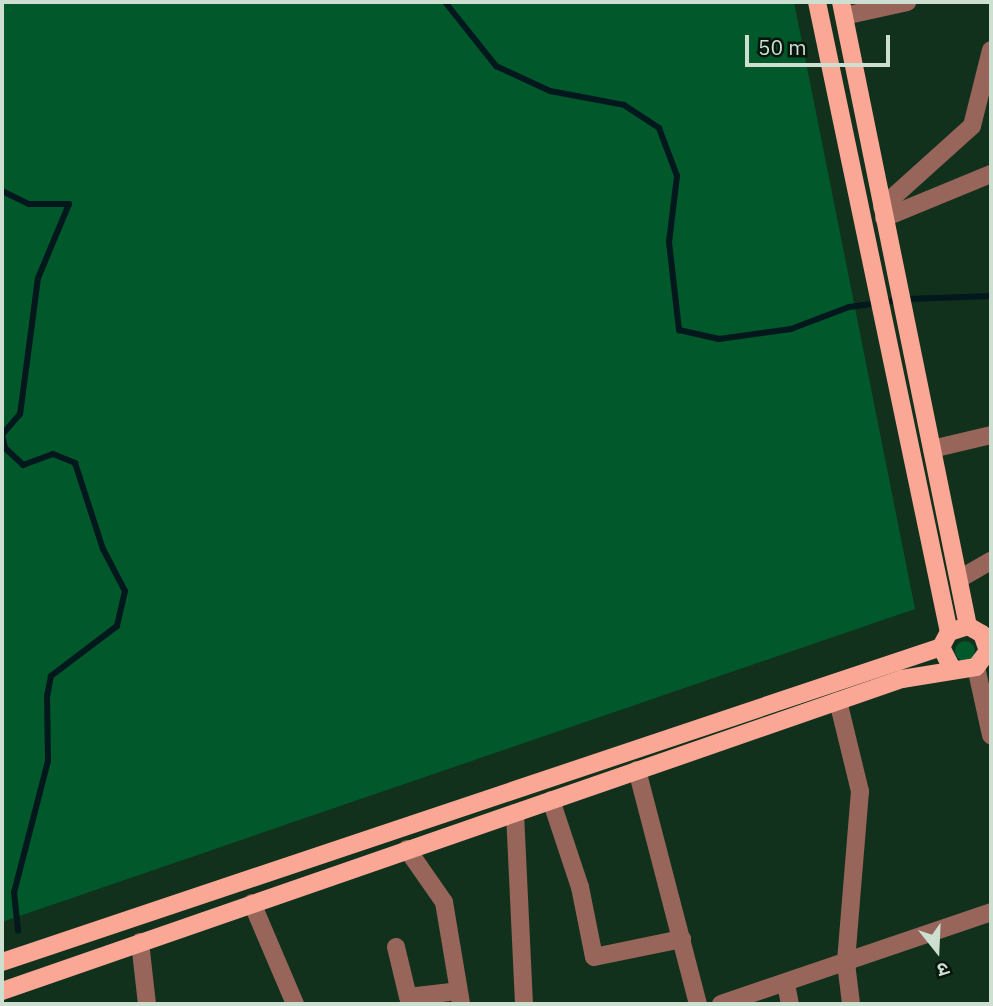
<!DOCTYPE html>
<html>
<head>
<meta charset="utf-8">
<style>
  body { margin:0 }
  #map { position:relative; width:993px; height:1006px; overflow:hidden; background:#11311c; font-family:"IBM Plex Sans","Noto Sans Devanagari",sans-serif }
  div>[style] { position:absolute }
  .green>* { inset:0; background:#00582b }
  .round { border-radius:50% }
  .stream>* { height:6px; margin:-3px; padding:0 3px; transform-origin:3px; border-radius:3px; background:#02181c }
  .minor>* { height:18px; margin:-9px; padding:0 9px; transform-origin:9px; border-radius:9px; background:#98655a }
  .major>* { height:18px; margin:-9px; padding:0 9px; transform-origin:9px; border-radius:9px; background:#fba795 }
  span { translate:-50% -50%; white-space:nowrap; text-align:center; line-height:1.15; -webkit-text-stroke:7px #08150c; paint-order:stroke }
  .frame { position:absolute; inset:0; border:4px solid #cddfd1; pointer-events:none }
  .north { position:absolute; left:902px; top:915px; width:70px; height:70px; -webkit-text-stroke:5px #08150c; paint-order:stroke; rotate:162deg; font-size:19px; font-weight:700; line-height:28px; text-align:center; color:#cddfd1 }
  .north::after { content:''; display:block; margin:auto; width:24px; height:32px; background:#cddfd1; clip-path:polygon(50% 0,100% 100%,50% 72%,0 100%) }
  .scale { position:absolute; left:745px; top:35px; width:145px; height:32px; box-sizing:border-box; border:4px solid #cddfd1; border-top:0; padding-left:9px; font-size:21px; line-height:24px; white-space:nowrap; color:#cddfd1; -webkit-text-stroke:5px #08150c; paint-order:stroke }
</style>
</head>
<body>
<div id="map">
  <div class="green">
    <i style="clip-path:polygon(2px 2px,794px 2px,915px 609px,2px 922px)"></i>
    <i class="round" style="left:955px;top:641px;width:20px;height:20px"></i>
  </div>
  <div class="stream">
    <i style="left:445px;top:2px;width:82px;rotate:51.4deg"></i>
    <i style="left:496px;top:66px;width:60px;rotate:24.8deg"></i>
    <i style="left:550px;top:91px;width:75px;rotate:10.7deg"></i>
    <i style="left:624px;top:105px;width:42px;rotate:33.3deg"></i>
    <i style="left:659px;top:128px;width:51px;rotate:69.4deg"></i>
    <i style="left:677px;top:176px;width:66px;rotate:96.9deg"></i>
    <i style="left:669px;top:242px;width:89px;rotate:83.5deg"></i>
    <i style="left:679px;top:330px;width:41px;rotate:12.7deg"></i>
    <i style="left:719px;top:339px;width:73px;rotate:-7.9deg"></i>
    <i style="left:791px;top:329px;width:62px;rotate:-20.8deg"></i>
    <i style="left:849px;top:307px;width:60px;rotate:-7.7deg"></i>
    <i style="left:908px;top:299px;width:83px;rotate:-2.1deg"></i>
    <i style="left:2px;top:191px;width:30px;rotate:26deg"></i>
    <i style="left:29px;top:204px;width:40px"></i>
    <i style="left:69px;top:204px;width:80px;rotate:112.7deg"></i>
    <i style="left:38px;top:278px;width:137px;rotate:97.5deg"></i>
    <i style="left:20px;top:414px;width:28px;rotate:131deg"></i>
    <i style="left:2px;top:435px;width:13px;rotate:77deg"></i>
    <i style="left:5px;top:448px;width:25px;rotate:43deg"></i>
    <i style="left:23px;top:465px;width:32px;rotate:-20deg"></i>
    <i style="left:53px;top:454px;width:24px;rotate:22deg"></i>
    <i style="left:75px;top:463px;width:90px;rotate:72deg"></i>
    <i style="left:103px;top:549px;width:47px;rotate:62.4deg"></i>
    <i style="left:125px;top:591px;width:36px;rotate:103deg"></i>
    <i style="left:117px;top:626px;width:83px;rotate:142.9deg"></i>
    <i style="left:51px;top:676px;width:20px;rotate:101deg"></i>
    <i style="left:47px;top:696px;width:65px;rotate:89.1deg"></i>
    <i style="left:48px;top:761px;width:135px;rotate:104.5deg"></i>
    <i style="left:14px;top:892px;width:39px;rotate:84deg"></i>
  </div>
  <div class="minor">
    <i style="left:844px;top:16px;width:65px;rotate:-12.5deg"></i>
    <i style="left:882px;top:207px;width:121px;rotate:-42deg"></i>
    <i style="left:972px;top:126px;width:78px;rotate:-76deg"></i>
    <i style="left:884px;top:218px;width:116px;rotate:-22.4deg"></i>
    <i style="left:932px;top:449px;width:61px;rotate:-13.3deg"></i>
    <i style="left:961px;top:578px;width:34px;rotate:-30deg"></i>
    <i style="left:976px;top:667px;width:70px;rotate:77.6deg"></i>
    <i style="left:838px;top:701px;width:93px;rotate:76.3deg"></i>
    <i style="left:860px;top:791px;width:173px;rotate:94.7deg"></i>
    <i style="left:846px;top:963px;width:41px;rotate:83deg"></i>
    <i style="left:637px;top:770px;width:242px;rotate:75.4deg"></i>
    <i style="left:551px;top:800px;width:92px;rotate:71.6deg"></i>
    <i style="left:580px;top:887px;width:71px;rotate:78.7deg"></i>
    <i style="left:594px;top:957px;width:90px;rotate:-11.6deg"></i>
    <i style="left:515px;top:813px;width:191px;rotate:87.3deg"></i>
    <i style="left:407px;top:849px;width:65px;rotate:55.1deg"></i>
    <i style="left:444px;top:902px;width:103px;rotate:80.5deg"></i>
    <i style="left:252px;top:903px;width:110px;rotate:66.9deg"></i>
    <i style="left:140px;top:942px;width:62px;rotate:83.6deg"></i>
    <i style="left:396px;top:947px;width:51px;rotate:76.5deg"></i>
    <i style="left:408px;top:997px;width:50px;rotate:-6.8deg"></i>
    <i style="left:786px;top:984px;width:20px;rotate:79deg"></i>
    <i style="left:721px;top:1004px;width:285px;rotate:-18.8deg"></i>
  </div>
  <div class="major">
    <i style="left:817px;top:2px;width:644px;rotate:78.17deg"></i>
    <i style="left:841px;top:2px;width:637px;rotate:78.5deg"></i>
    <i style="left:2px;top:962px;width:990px;rotate:-18.54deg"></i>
    <i style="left:2px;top:991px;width:953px;rotate:-19.12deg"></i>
    <i style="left:902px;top:679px;width:75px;rotate:-9.2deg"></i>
    <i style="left:976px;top:667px;width:20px;rotate:-53deg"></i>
    <i style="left:988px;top:651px;width:18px;rotate:-109deg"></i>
    <i style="left:982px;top:634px;width:16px;rotate:-150deg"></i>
    <i style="left:968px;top:626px;width:20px;rotate:162deg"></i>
    <i style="left:949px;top:632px;width:17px;rotate:118deg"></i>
    <i style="left:941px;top:647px;width:25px;rotate:63deg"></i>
  </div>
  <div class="frame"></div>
  <div class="north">उ</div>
  <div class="scale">50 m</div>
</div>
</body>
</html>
